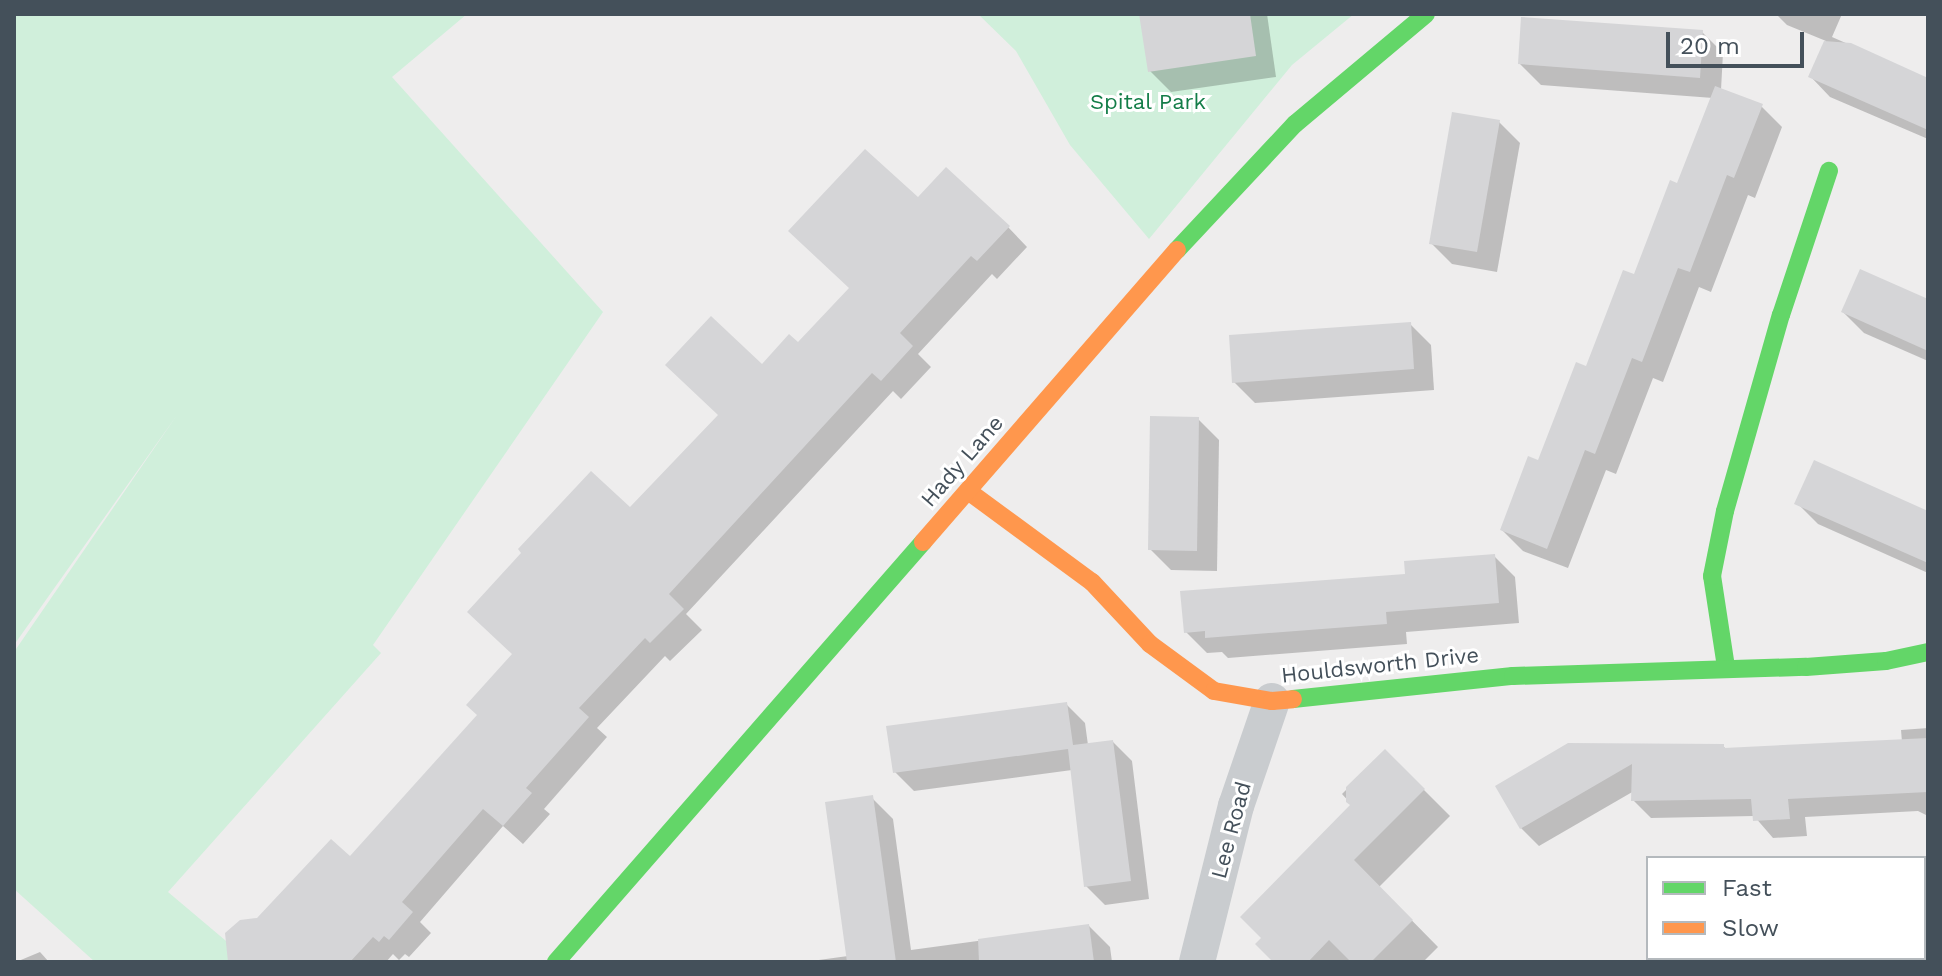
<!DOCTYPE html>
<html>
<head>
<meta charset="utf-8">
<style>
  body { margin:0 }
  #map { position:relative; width:1942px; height:976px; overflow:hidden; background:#eeeded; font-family:"Work Sans",sans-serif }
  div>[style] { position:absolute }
  .green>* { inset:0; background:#d0efdb }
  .shadow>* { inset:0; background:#0003 }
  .building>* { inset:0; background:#d5d5d7 }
  .street>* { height:36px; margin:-18px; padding:0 18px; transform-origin:18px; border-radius:18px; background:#c9cccf }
  .fast>* { height:18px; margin:-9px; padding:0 9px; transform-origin:9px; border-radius:9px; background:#63d668 }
  .slow>* { height:18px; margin:-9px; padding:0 9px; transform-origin:9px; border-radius:9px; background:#ff974d }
  span { translate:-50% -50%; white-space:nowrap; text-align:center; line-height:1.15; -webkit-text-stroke:6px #fff; paint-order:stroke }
  .park-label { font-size:22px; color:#137d48 }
  .street-label { font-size:22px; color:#44505a }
  .frame { position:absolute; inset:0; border:16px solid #44505a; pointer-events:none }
  .legend { position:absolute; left:1646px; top:856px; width:280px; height:104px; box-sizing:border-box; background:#fff; border:2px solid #b4b9bd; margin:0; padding:10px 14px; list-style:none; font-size:24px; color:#44505a }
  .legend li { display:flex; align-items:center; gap:16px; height:40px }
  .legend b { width:40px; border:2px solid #b4b9bd }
  .scale { position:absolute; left:1666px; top:32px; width:138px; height:36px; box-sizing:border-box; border:4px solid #44505a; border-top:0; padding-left:10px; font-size:24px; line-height:28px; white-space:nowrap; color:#44505a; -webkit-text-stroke:6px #fff; paint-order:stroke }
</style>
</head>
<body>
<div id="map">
  <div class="green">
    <i style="clip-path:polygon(14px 14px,467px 14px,392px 77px,603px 312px,373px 645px,381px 653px,168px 892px,251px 962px,95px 962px,14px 889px,14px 652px,177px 415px,14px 645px)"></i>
    <i style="clip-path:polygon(978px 14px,1354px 14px,1292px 65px,1149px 239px,1070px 145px,1016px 51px)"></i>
  </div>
  <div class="shadow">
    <i style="clip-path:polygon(1141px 14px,1267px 14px,1276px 77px,1171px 92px,1150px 71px)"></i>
    <i style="clip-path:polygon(1776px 14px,1842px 14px,1832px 37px,1928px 79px,1928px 139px,1830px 97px,1811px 77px,1826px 41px,1787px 25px)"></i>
    <i style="clip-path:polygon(1702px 32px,1723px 53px,1721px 90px,1761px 106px,1782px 127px,1755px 198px,1748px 195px,1711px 292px,1699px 287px,1663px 382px,1653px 378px,1616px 474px,1606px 470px,1568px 568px,1523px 551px,1502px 530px,1635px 277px,1679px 185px,1713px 98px,1541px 85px,1520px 64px)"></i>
    <i style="clip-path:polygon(1499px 122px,1520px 143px,1497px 272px,1452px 264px,1431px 243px)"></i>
    <i style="clip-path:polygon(918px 200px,1008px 227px,1027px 247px,997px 279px,992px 274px,918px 354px,931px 367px,901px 399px,893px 391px,686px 614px,702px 630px,670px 661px,665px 656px,597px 728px,607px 737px,544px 809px,550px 814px,523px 844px,503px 826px,420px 922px,431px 933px,409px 957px,405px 954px,399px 960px,393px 954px,386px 962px,237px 962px,258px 920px,350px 859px,479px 715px,514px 654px,630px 510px,721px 416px,762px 367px,798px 345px,851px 288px)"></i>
    <i style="clip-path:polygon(1928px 301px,1928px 361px,1864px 333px,1843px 312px)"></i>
    <i style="clip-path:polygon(1410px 324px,1431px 345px,1434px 390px,1255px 403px,1234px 382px)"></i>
    <i style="clip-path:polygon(1198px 419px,1219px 440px,1217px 571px,1171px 570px,1150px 549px)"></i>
    <i style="clip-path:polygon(1797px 503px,1928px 513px,1928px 573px,1818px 524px)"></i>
    <i style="clip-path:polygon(1494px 556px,1515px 577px,1519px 623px,1406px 632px,1407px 644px,1228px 658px,1222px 652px,1207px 653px,1186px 632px)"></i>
    <i style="clip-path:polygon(1066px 704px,1085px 723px,1088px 745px,1113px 742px,1132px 761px,1149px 899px,1105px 905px,1086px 886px,1072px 770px,914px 791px,895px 772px)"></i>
    <i style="clip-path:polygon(1928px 728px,1928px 816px,1918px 811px,1805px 817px,1807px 836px,1773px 838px,1754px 816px,1651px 818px,1633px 800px,1634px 791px,1539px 846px,1521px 828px,1497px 786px,1723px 746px,1727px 750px,1902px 742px,1901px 730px)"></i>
    <i style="clip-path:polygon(1385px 751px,1450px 816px,1379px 887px,1438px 947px,1423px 962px,1275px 962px,1353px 806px,1342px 794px)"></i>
    <i style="clip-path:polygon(872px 798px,893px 819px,911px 950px,1089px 926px,1110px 947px,1112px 962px,804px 962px,848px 956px)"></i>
    <i style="clip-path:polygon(40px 952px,49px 962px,16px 962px)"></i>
  </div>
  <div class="building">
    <i style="clip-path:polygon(1139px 14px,1250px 14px,1256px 56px,1148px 72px)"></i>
    <i style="clip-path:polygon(1521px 17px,1703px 30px,1700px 78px,1518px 64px)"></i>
    <i style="clip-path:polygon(1824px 41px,1851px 43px,1928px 78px,1928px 130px,1808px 77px)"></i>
    <i style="clip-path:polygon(1715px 86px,1763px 104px,1734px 178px,1727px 175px,1690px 272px,1678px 268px,1642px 362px,1632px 358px,1595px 454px,1585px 450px,1547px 549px,1500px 530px,1528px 456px,1538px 460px,1576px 362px,1586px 366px,1623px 270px,1634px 274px,1670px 180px,1677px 183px)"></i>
    <i style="clip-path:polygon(1452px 112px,1500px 120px,1477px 252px,1429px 244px)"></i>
    <i style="clip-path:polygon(865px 149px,918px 197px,946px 167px,1010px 226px,977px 261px,971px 256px,900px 333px,913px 346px,881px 381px,872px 373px,669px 594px,684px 609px,650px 643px,645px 638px,579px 708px,589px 717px,526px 788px,532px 793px,503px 826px,483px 809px,402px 902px,413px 912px,389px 940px,384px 936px,379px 942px,373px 937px,350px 962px,228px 962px,225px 933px,240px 920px,257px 918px,331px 839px,350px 856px,477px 715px,466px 705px,512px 654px,467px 612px,521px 553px,518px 549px,591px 471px,630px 507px,718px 415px,665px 365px,711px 316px,762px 364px,789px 334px,798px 342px,849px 288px,788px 231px)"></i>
    <i style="clip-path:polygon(1860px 269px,1928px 299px,1928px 351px,1841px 312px)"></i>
    <i style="clip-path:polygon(1411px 322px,1414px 369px,1232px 383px,1229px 335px)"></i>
    <i style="clip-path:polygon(1150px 416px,1199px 417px,1197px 551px,1148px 550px)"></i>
    <i style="clip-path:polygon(1814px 460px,1928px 511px,1928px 563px,1794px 504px)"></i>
    <i style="clip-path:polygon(1495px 554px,1499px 603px,1386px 612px,1387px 624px,1205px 638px,1205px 631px,1184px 633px,1180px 591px,1405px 574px,1404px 561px)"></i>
    <i style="clip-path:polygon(1067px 702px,1073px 745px,1113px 740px,1131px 881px,1084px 887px,1068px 749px,893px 773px,886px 726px)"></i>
    <i style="clip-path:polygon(1928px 738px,1928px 792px,1788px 799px,1790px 819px,1753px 821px,1751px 799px,1631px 801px,1632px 764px,1520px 829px,1495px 786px,1568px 743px,1724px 744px,1724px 748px)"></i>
    <i style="clip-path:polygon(1385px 749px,1425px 789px,1354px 860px,1413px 920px,1371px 962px,1351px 962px,1329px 940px,1308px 962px,1273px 962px,1255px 944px,1261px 938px,1240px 917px,1350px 805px,1346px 802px,1346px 787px)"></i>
    <i style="clip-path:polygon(873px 795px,896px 962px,847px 962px,825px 802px)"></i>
    <i style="clip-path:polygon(1089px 924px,1094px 962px,979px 962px,978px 939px)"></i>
  </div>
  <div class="street">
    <i style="left:1197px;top:962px;width:161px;rotate:-76deg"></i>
    <i style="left:1236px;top:806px;width:111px;rotate:-71.1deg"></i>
  </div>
  <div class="fast">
    <i style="left:1177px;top:250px;width:173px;rotate:-46.9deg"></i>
    <i style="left:1295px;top:124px;width:171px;rotate:-40deg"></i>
    <i style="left:1726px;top:667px;width:92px;rotate:-98.7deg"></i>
    <i style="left:1712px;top:576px;width:66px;rotate:-78.7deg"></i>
    <i style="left:1725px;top:511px;width:204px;rotate:-74.1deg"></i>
    <i style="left:1781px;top:315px;width:152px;rotate:-71.6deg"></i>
    <i style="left:1293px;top:699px;width:221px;rotate:-6deg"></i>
    <i style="left:1513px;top:676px;width:293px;rotate:-1.8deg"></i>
    <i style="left:1806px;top:667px;width:80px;rotate:-4.3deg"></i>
    <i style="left:1886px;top:661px;width:43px;rotate:-12.1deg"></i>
    <i style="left:556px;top:962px;width:558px;rotate:-48.85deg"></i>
  </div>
  <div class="slow">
    <i style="left:968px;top:491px;width:154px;rotate:36.3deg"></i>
    <i style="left:1092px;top:582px;width:85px;rotate:46.9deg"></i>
    <i style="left:1150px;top:644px;width:79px;rotate:36.3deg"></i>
    <i style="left:1214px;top:691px;width:59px;rotate:9.8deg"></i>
    <i style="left:1272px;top:701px;width:21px;rotate:-5deg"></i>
    <i style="left:923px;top:542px;width:387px;rotate:-49deg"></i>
  </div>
  <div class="park-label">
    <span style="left:1148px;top:102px">Spital Park</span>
  </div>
  <div class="street-label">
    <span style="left:962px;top:461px;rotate:-49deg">Hady Lane</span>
    <span style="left:1380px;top:665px;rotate:-6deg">Houldsworth Drive</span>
    <span style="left:1231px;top:830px;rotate:-75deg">Lee Road</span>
  </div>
  <div class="frame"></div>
  <ul class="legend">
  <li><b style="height:10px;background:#63d668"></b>Fast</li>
  <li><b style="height:10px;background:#ff974d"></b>Slow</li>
  </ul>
  <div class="scale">20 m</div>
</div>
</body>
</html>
